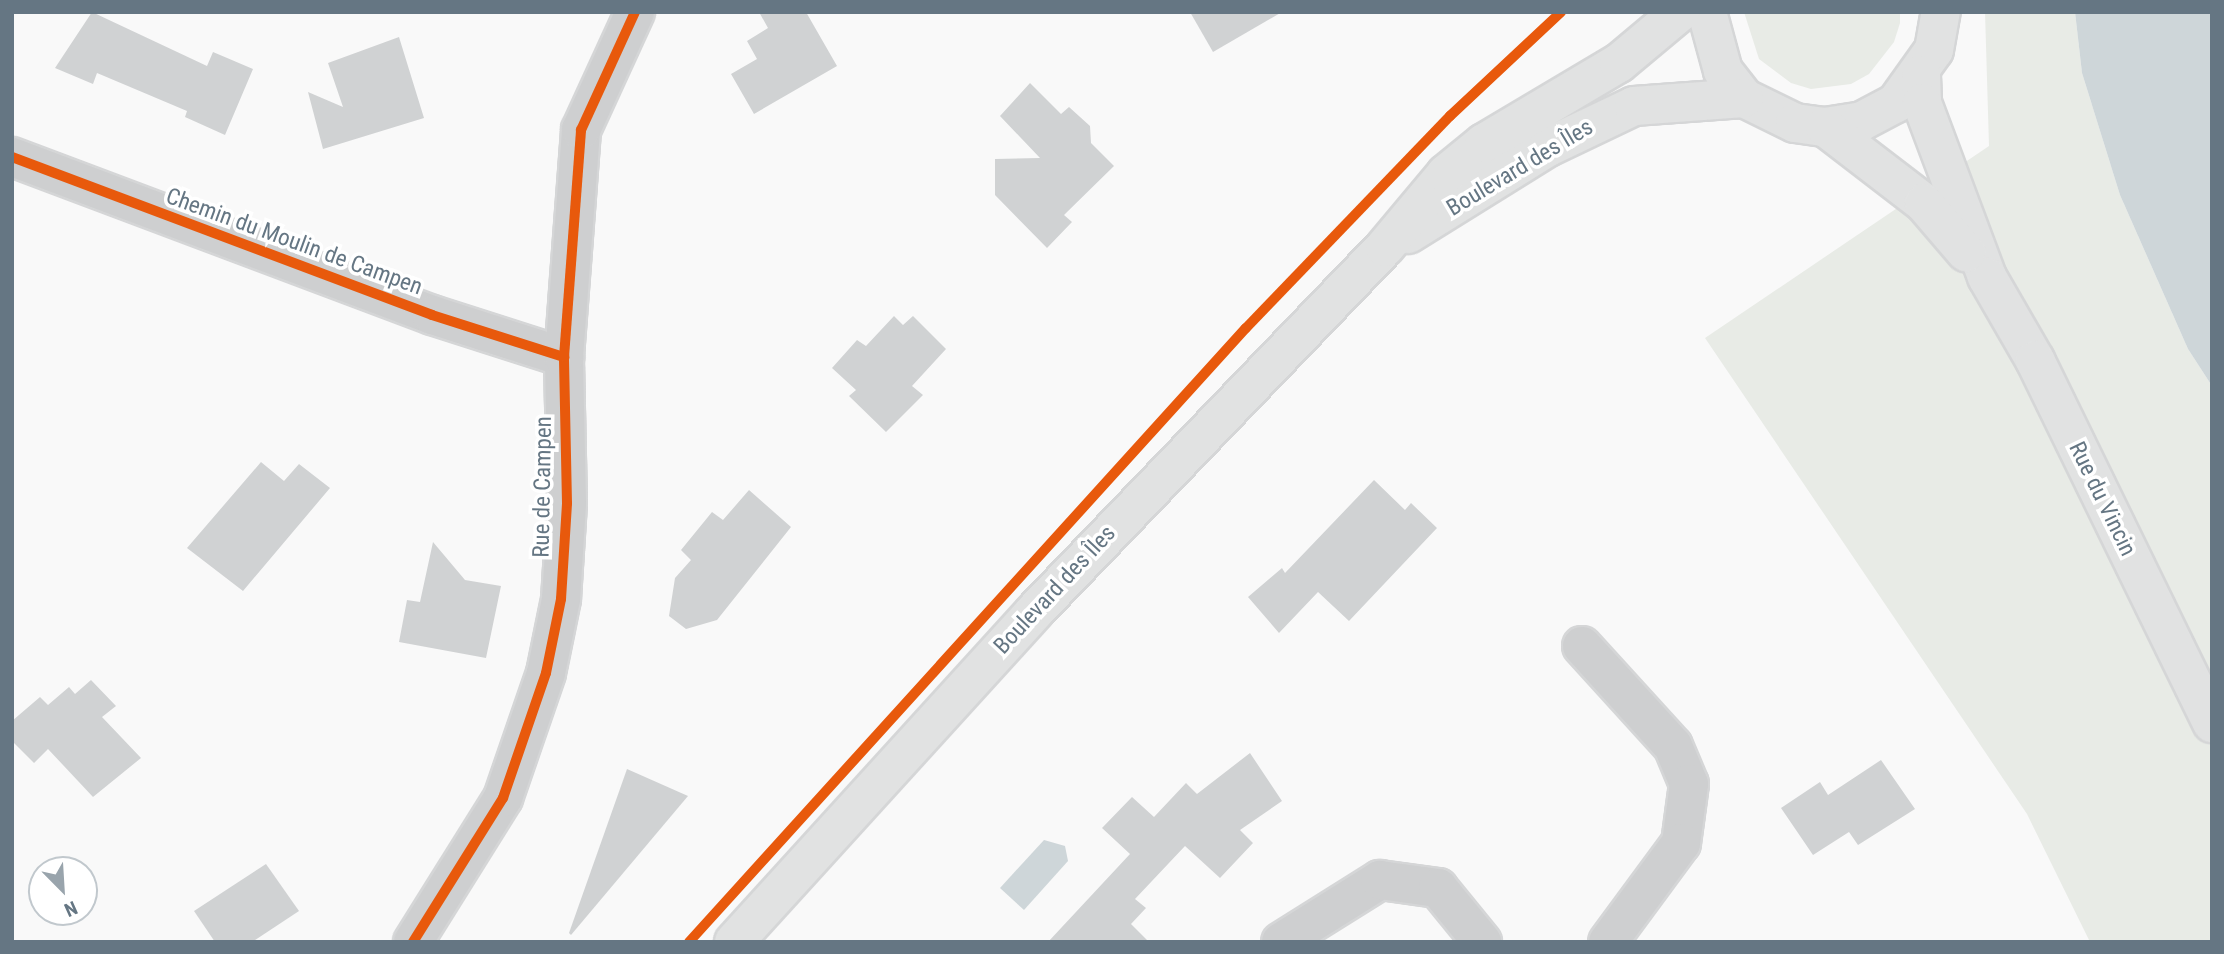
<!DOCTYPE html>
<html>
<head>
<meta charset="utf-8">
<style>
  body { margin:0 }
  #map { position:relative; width:2224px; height:954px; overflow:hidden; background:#f9f9f9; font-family:"Roboto Condensed",sans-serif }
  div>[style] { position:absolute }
  .green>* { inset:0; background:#e8ebe6 }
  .water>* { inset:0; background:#ced6d9 }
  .building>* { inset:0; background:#d0d2d3 }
  .roads { filter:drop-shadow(2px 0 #d5d6d7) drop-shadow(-2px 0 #d5d6d7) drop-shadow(0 2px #d5d6d7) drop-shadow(0 -2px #d5d6d7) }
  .minor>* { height:38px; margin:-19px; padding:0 19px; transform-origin:19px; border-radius:19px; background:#cecfd0 }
  .major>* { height:38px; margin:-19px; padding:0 19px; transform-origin:19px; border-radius:19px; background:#e1e2e2 }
  .cycleway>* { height:10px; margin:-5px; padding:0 5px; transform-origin:5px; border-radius:5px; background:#e8590c }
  span { translate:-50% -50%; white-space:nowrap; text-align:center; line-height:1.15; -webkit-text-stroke:7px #fff; paint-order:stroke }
  .street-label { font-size:23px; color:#657683 }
  .frame { position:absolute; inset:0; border:14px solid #657683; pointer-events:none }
  .north { position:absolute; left:28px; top:856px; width:70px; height:70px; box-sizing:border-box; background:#fff; border:2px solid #c1c8cd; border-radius:50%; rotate:156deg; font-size:19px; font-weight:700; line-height:28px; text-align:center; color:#657683 }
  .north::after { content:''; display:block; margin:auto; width:24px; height:32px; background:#99a4ac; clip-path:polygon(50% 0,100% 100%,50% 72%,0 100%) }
</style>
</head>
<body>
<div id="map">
  <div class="green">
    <i style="clip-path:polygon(1744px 12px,1900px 12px,1900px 23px,1894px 42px,1869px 74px,1851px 84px,1811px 89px,1791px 83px,1759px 59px)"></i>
    <i style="clip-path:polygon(1985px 12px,2075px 12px,2082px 73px,2120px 195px,2188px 349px,2212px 386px,2212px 942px,2090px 942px,2027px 814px,1705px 338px,1989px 146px)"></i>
  </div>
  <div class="water">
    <i style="clip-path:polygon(2075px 12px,2212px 12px,2212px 386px,2188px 349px,2120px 195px,2082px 73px)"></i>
    <i style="clip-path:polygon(1044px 840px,1065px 846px,1068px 861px,1024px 910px,1000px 888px)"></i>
  </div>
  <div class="building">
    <i style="clip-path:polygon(92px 12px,207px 66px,213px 52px,253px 69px,225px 135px,185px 117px,187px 111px,97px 73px,93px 84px,55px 68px)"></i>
    <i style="clip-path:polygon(759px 12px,806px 12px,837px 66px,754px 114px,731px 74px,757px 59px,747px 41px,768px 28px)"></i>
    <i style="clip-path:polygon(1190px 12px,1282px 12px,1213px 52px)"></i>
    <i style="clip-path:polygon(399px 37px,424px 118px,323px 149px,308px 92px,343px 107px,328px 63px)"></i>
    <i style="clip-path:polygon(1030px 83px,1061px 114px,1069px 107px,1090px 126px,1091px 143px,1114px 166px,1064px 215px,1072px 222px,1047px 248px,995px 195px,995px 159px,1040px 158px,1000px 116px)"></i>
    <i style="clip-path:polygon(894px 316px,903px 325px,913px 316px,946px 349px,912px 386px,923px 395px,886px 432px,849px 396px,856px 390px,832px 368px,857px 340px,866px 346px)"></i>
    <i style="clip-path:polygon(261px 462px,284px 481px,299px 464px,330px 488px,243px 591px,187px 548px)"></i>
    <i style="clip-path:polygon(1374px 480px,1405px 510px,1411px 503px,1437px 528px,1349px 621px,1318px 592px,1279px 633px,1248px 597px,1282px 568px,1285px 573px)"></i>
    <i style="clip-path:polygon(749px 490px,791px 527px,717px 620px,686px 629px,669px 616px,675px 578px,691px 560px,681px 550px,712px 512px,723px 520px)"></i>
    <i style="clip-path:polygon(433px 542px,465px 580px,501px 586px,486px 658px,399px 642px,407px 600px,420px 602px)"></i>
    <i style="clip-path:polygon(91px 680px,116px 706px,102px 717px,141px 758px,93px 797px,48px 749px,34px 763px,12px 741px,12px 721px,40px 697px,48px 705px,69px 687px,75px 694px)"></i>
    <i style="clip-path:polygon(1250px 753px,1282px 801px,1240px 830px,1253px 843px,1220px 878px,1185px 846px,1135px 899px,1146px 908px,1131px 924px,1149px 942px,1048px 942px,1130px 854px,1102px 828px,1132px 797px,1154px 817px,1186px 783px,1197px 794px)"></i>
    <i style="clip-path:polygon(1881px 760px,1915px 809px,1858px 845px,1849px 832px,1813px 855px,1781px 808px,1820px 782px,1828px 795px)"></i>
    <i style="clip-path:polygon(627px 769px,688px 796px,571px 935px,569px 933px)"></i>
    <i style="clip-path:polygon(266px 864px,299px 911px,252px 942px,215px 942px,194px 911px)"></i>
  </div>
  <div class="roads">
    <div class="minor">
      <i style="left:12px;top:157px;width:449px;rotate:20.6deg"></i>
      <i style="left:432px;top:315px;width:139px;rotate:17.7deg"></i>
      <i style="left:1582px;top:646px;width:135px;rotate:47.7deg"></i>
      <i style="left:1673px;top:746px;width:41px;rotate:67.2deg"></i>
      <i style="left:1689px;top:784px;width:60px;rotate:97.7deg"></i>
      <i style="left:1681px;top:843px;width:123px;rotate:126.4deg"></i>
      <i style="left:413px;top:942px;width:170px;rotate:-58deg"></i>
      <i style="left:503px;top:798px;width:132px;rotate:-71deg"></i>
      <i style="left:546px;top:673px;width:76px;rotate:-78.5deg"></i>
      <i style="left:561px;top:599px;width:96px;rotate:-86.4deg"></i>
      <i style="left:567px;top:503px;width:146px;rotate:-91.2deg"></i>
      <i style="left:564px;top:357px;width:228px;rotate:-85.7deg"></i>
      <i style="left:581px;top:130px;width:130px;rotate:-65.4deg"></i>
      <i style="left:1281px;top:942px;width:117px;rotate:-32.1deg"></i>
      <i style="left:1380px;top:880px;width:59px;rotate:7.9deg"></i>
      <i style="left:1438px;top:888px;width:70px;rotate:50.8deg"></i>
    </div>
    <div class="major">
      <i style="left:1707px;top:12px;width:61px;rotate:74.8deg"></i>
      <i style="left:1723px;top:71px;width:34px;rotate:52deg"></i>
      <i style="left:1744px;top:98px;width:57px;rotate:26.1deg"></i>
      <i style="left:1795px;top:123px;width:30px;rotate:8deg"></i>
      <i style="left:1825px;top:127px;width:37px;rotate:-9deg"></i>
      <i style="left:1862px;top:121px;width:38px;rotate:-28deg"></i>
      <i style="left:1896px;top:103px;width:65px;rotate:-54.4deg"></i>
      <i style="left:1934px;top:50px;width:39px;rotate:-80deg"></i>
      <i style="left:1921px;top:75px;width:28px;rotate:88deg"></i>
      <i style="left:1922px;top:103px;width:186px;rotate:69.5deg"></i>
      <i style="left:1987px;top:277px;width:96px;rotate:60deg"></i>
      <i style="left:2035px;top:360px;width:404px;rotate:64deg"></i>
      <i style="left:1825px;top:127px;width:125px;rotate:37.5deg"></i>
      <i style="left:1924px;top:203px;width:65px;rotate:49.4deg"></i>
      <i style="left:1408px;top:234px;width:165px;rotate:-31.9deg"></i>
      <i style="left:1548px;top:147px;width:95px;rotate:-25.5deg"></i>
      <i style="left:1634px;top:106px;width:110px;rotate:-4.2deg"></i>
      <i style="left:734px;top:942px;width:446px;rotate:-47.7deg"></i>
      <i style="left:1034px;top:612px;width:506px;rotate:-46.12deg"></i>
      <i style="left:1385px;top:247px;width:95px;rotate:-50.1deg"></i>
      <i style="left:1446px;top:174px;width:49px;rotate:-39.2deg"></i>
      <i style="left:1484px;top:143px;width:157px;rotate:-30.7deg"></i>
      <i style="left:1619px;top:63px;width:80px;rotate:-39.9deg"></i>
    </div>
  </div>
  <div class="cycleway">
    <i style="left:12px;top:157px;width:449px;rotate:20.6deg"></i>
    <i style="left:432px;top:315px;width:139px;rotate:17.7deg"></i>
    <i style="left:413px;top:942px;width:170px;rotate:-58deg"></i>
    <i style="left:503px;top:798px;width:132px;rotate:-71deg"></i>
    <i style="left:546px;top:673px;width:76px;rotate:-78.5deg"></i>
    <i style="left:561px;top:599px;width:96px;rotate:-86.4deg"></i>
    <i style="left:567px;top:503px;width:146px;rotate:-91.2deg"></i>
    <i style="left:564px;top:357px;width:228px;rotate:-85.7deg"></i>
    <i style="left:581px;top:130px;width:130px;rotate:-65.4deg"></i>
    <i style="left:689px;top:942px;width:829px;rotate:-47.79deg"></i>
    <i style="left:1246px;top:328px;width:294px;rotate:-46.1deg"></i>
    <i style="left:1450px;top:116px;width:152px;rotate:-43.1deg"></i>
  </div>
  <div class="street-label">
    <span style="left:1520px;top:168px;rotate:-31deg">Boulevard des Îles</span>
    <span style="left:294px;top:242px;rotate:20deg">Chemin du Moulin de Campen</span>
    <span style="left:543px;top:487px;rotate:-89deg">Rue de Campen</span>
    <span style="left:2102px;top:499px;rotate:64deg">Rue du Vincin</span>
    <span style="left:1055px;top:590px;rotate:-47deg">Boulevard des Îles</span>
  </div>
  <div class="frame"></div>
  <div class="north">N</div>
</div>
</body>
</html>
